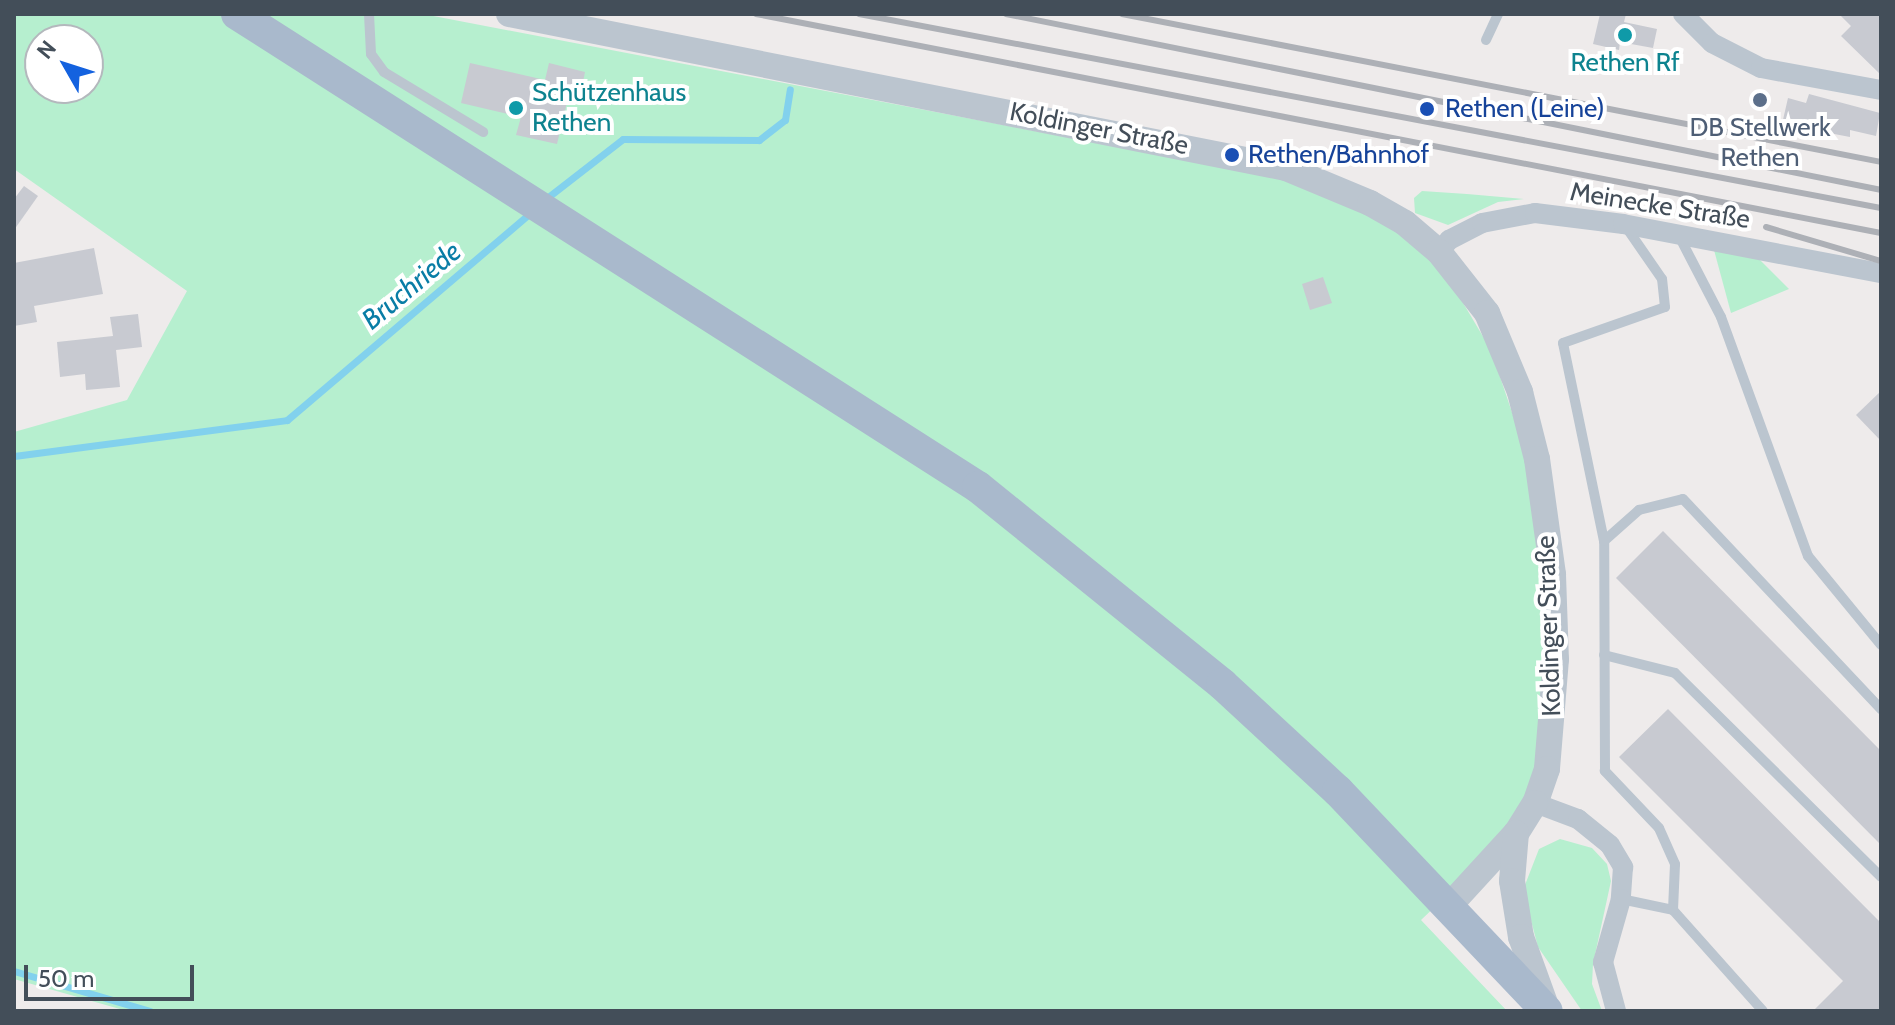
<!DOCTYPE html>
<html>
<head>
<meta charset="utf-8">
<style>
  body { margin:0 }
  #map { position:relative; width:1895px; height:1025px; overflow:hidden; background:#eeebeb; font-family:Cabin,sans-serif }
  div>[style] { position:absolute }
  .green>* { inset:0; background:#b6efcf }
  .stream>* { height:7px; margin:-3.5px; padding:0 3.5px; transform-origin:3.5px; border-radius:3.5px; background:#82d1ed }
  .building>* { inset:0; background:#c8cad1 }
  .service>* { height:10px; margin:-5px; padding:0 5px; transform-origin:5px; border-radius:5px; background:#bbc5cf }
  .minor>* { height:20px; margin:-10px; padding:0 10px; transform-origin:10px; border-radius:10px; background:#bbc5cf }
  .tertiary>* { height:26px; margin:-13px; padding:0 13px; transform-origin:13px; border-radius:13px; background:#bbc5cf }
  .primary>* { height:32px; margin:-16px; padding:0 16px; transform-origin:16px; border-radius:16px; background:#a9b9cc }
  .rail>* { height:6px; margin:-3px; padding:0 3px; transform-origin:3px; border-radius:3px; background:#adb0b6 }
  .dots>* { width:22px; height:22px; translate:-50% -50%; box-sizing:border-box; border:4px solid #fff; border-radius:50% }
  span { translate:-50% -50%; white-space:nowrap; text-align:center; line-height:1.15; -webkit-text-stroke:8px #fff; paint-order:stroke }
  .culture-label { font-size:26px; color:#0d838f }
  .left { translate:0 -50%; text-align:left }
  .transit-label { font-size:26px; color:#164399 }
  .service-label { font-size:26px; color:#4e5e75 }
  .street-label { font-size:26px; color:#434e59 }
  .water-label { font-size:28px; color:#097da6; font-style:italic }
  .frame { position:absolute; inset:0; border:16px solid #434e59; pointer-events:none }
  .north { position:absolute; left:24px; top:24px; width:80px; height:80px; box-sizing:border-box; background:#fff; border:2px solid #b4b8bd; border-radius:50%; rotate:309deg; font-size:22px; font-weight:700; line-height:32px; text-align:center; color:#434e59 }
  .north::after { content:''; display:block; margin:auto; width:28px; height:36px; background:#1462df; clip-path:polygon(50% 0,100% 100%,50% 72%,0 100%) }
  .scale { position:absolute; left:24px; top:965px; width:170px; height:36px; box-sizing:border-box; border:4px solid #434e59; border-top:0; padding-left:10px; font-size:24px; line-height:28px; white-space:nowrap; color:#434e59; -webkit-text-stroke:6px #fff; paint-order:stroke }
</style>
</head>
<body>
<div id="map">
  <div class="green">
    <i style="clip-path:polygon(evenodd,14px 14px,423px 14px,1312px 184px,1405px 234px,1453px 286px,1491px 350px,1527px 457px,1545px 579px,1541px 766px,1526px 800px,1461px 882px,1421px 920px,1507px 1011px,127px 1011px,14px 979px,14px 432px,127px 400px,187px 291px,14px 169px,14px 14px,40px 40px,88px 40px,88px 88px,40px 88px,40px 40px)"></i>
    <i style="clip-path:polygon(1422px 191px,1467px 194px,1524px 199px,1498px 202px,1448px 225px,1415px 213px,1414px 198px)"></i>
    <i style="clip-path:polygon(1714px 250px,1757px 257px,1789px 289px,1731px 313px)"></i>
    <i style="clip-path:polygon(1560px 839px,1592px 848px,1607px 864px,1611px 881px,1593px 964px,1592px 984px,1602px 1011px,1582px 1011px,1538px 947px,1523px 890px,1539px 849px)"></i>
  </div>
  <div class="stream">
    <i style="left:543px;top:201px;width:101px;rotate:-37.8deg"></i>
    <i style="left:623px;top:139px;width:136px;rotate:0.4deg"></i>
    <i style="left:759px;top:140px;width:33px;rotate:-38deg"></i>
    <i style="left:785px;top:120px;width:31px;rotate:-81deg"></i>
    <i style="left:14px;top:456px;width:275px;rotate:-7.5deg"></i>
    <i style="left:287px;top:420px;width:321px;rotate:-40.4deg"></i>
    <i style="left:14px;top:971px;width:142px;rotate:16.4deg"></i>
  </div>
  <div class="building">
    <i style="clip-path:polygon(1600px 14px,1626px 14px,1624px 22px,1657px 29px,1653px 48px,1620px 42px,1619px 50px,1593px 44px)"></i>
    <i style="clip-path:polygon(1839px 14px,1881px 14px,1881px 75px,1841px 36px,1851px 26px)"></i>
    <i style="clip-path:polygon(470px 63px,545px 80px,549px 63px,585px 72px,581px 92px,570px 90px,557px 144px,516px 135px,521px 117px,461px 103px)"></i>
    <i style="clip-path:polygon(1809px 94px,1880px 113px,1876px 136px,1850px 130px,1850px 137px,1782px 124px,1788px 98px,1806px 103px)"></i>
    <i style="clip-path:polygon(24px 186px,38px 196px,14px 230px,14px 199px)"></i>
    <i style="clip-path:polygon(94px 248px,103px 294px,34px 306px,37px 322px,14px 326px,14px 263px)"></i>
    <i style="clip-path:polygon(1323px 277px,1332px 303px,1310px 310px,1302px 284px)"></i>
    <i style="clip-path:polygon(138px 314px,142px 347px,116px 350px,120px 387px,86px 390px,85px 374px,60px 377px,57px 342px,113px 336px,110px 317px)"></i>
    <i style="clip-path:polygon(1881px 391px,1881px 441px,1856px 415px)"></i>
    <i style="clip-path:polygon(1663px 531px,1881px 751px,1881px 845px,1616px 578px)"></i>
    <i style="clip-path:polygon(1668px 709px,1881px 923px,1881px 1011px,1813px 1011px,1843px 981px,1619px 757px)"></i>
  </div>
  <div class="service">
    <i style="left:369px;top:14px;width:40px;rotate:87.1deg"></i>
    <i style="left:371px;top:54px;width:22px;rotate:54deg"></i>
    <i style="left:384px;top:72px;width:116px;rotate:31.2deg"></i>
    <i style="left:1486px;top:40px;width:29px;rotate:-65deg"></i>
    <i style="left:1679px;top:236px;width:91px;rotate:62.6deg"></i>
    <i style="left:1721px;top:317px;width:254px;rotate:70deg"></i>
    <i style="left:1808px;top:556px;width:115px;rotate:50.6deg"></i>
    <i style="left:1604px;top:541px;width:202px;rotate:-101.7deg"></i>
    <i style="left:1563px;top:343px;width:108px;rotate:-19.4deg"></i>
    <i style="left:1665px;top:307px;width:28px;rotate:-96deg"></i>
    <i style="left:1662px;top:279px;width:63px;rotate:-124.7deg"></i>
    <i style="left:1604px;top:655px;width:73px;rotate:14.2deg"></i>
    <i style="left:1675px;top:673px;width:290px;rotate:44.7deg"></i>
    <i style="left:1621px;top:899px;width:53px;rotate:11.9deg"></i>
    <i style="left:1673px;top:910px;width:135px;rotate:48.3deg"></i>
    <i style="left:1673px;top:910px;width:46px;rotate:-87.5deg"></i>
    <i style="left:1675px;top:864px;width:39px;rotate:-114deg"></i>
    <i style="left:1659px;top:828px;width:79px;rotate:-133.5deg"></i>
    <i style="left:1605px;top:771px;width:230px;rotate:-90.2deg"></i>
    <i style="left:1604px;top:541px;width:47px;rotate:-41.5deg"></i>
    <i style="left:1639px;top:510px;width:45px;rotate:-14deg"></i>
    <i style="left:1683px;top:499px;width:289px;rotate:46.7deg"></i>
  </div>
  <div class="minor">
    <i style="left:1683px;top:14px;width:41px;rotate:45deg"></i>
    <i style="left:1712px;top:43px;width:55px;rotate:27deg"></i>
    <i style="left:1761px;top:68px;width:122px;rotate:10.4deg"></i>
    <i style="left:1439px;top:252px;width:16px;rotate:-50deg"></i>
    <i style="left:1449px;top:240px;width:37px;rotate:-27deg"></i>
    <i style="left:1482px;top:223px;width:54px;rotate:-10.7deg"></i>
    <i style="left:1535px;top:213px;width:89px;rotate:7.1deg"></i>
    <i style="left:1623px;top:224px;width:263px;rotate:10.8deg"></i>
    <i style="left:1535px;top:803px;width:46px;rotate:20.4deg"></i>
    <i style="left:1578px;top:819px;width:41px;rotate:39.1deg"></i>
    <i style="left:1610px;top:845px;width:26px;rotate:59deg"></i>
    <i style="left:1623px;top:867px;width:32px;rotate:94deg"></i>
    <i style="left:1621px;top:899px;width:66px;rotate:105.9deg"></i>
    <i style="left:1603px;top:962px;width:51px;rotate:75.1deg"></i>
  </div>
  <div class="tertiary">
    <i style="left:509px;top:14px;width:792px;rotate:11.21deg"></i>
    <i style="left:1286px;top:168px;width:91px;rotate:22.6deg"></i>
    <i style="left:1370px;top:203px;width:40px;rotate:29.7deg"></i>
    <i style="left:1405px;top:223px;width:45px;rotate:40.5deg"></i>
    <i style="left:1439px;top:252px;width:78px;rotate:51.8deg"></i>
    <i style="left:1487px;top:313px;width:86px;rotate:67.3deg"></i>
    <i style="left:1520px;top:392px;width:69px;rotate:75.8deg"></i>
    <i style="left:1537px;top:459px;width:117px;rotate:82.1deg"></i>
    <i style="left:1553px;top:575px;width:84px;rotate:88deg"></i>
    <i style="left:1556px;top:659px;width:110px;rotate:94.7deg"></i>
    <i style="left:1547px;top:769px;width:36px;rotate:109deg"></i>
    <i style="left:1535px;top:803px;width:36px;rotate:122deg"></i>
    <i style="left:1516px;top:833px;width:98px;rotate:132.5deg"></i>
    <i style="left:1516px;top:833px;width:48px;rotate:94.8deg"></i>
    <i style="left:1512px;top:881px;width:57px;rotate:80.9deg"></i>
    <i style="left:1521px;top:937px;width:77px;rotate:70.1deg"></i>
  </div>
  <div class="primary">
    <i style="left:237px;top:14px;width:879px;rotate:32.55deg"></i>
    <i style="left:978px;top:487px;width:314px;rotate:38.9deg"></i>
    <i style="left:1222px;top:684px;width:158px;rotate:42.7deg"></i>
    <i style="left:1338px;top:791px;width:303px;rotate:46.5deg"></i>
  </div>
  <div class="rail">
    <i style="left:756px;top:14px;width:1146px;rotate:11.02deg"></i>
    <i style="left:859px;top:14px;width:1040px;rotate:10.75deg"></i>
    <i style="left:1006px;top:14px;width:893px;rotate:11.37deg"></i>
    <i style="left:1122px;top:14px;width:773px;rotate:11.03deg"></i>
    <i style="left:1766px;top:227px;width:120px;rotate:16.5deg"></i>
  </div>
  <div class="dots">
    <i style="left:1625px;top:35px;background:#0f9aa8"></i>
    <i style="left:1760px;top:100px;background:#5c6f8a"></i>
    <i style="left:516px;top:108px;background:#0f9aa8"></i>
    <i style="left:1427px;top:109px;background:#1a4fb4"></i>
    <i style="left:1232px;top:155px;background:#1a4fb4"></i>
  </div>
  <div class="culture-label">
    <span style="left:1625px;top:63px">Rethen Rf</span>
    <span class="left" style="left:532px;top:108px">Schützenhaus<br>Rethen</span>
  </div>
  <div class="transit-label">
    <span class="left" style="left:1445px;top:109px">Rethen (Leine)</span>
    <span class="left" style="left:1248px;top:155px">Rethen/Bahnhof</span>
  </div>
  <div class="service-label">
    <span style="left:1760px;top:143px">DB Stellwerk<br>Rethen</span>
  </div>
  <div class="street-label">
    <span style="left:1099px;top:129px;rotate:11deg">Koldinger Straße</span>
    <span style="left:1660px;top:206px;rotate:9deg">Meinecke Straße</span>
    <span style="left:1549px;top:626px;rotate:-92deg">Koldinger Straße</span>
  </div>
  <div class="water-label">
    <span style="left:411px;top:285px;rotate:-40deg">Bruchriede</span>
  </div>
  <div class="frame"></div>
  <div class="north">N</div>
  <div class="scale">50 m</div>
</div>
</body>
</html>
